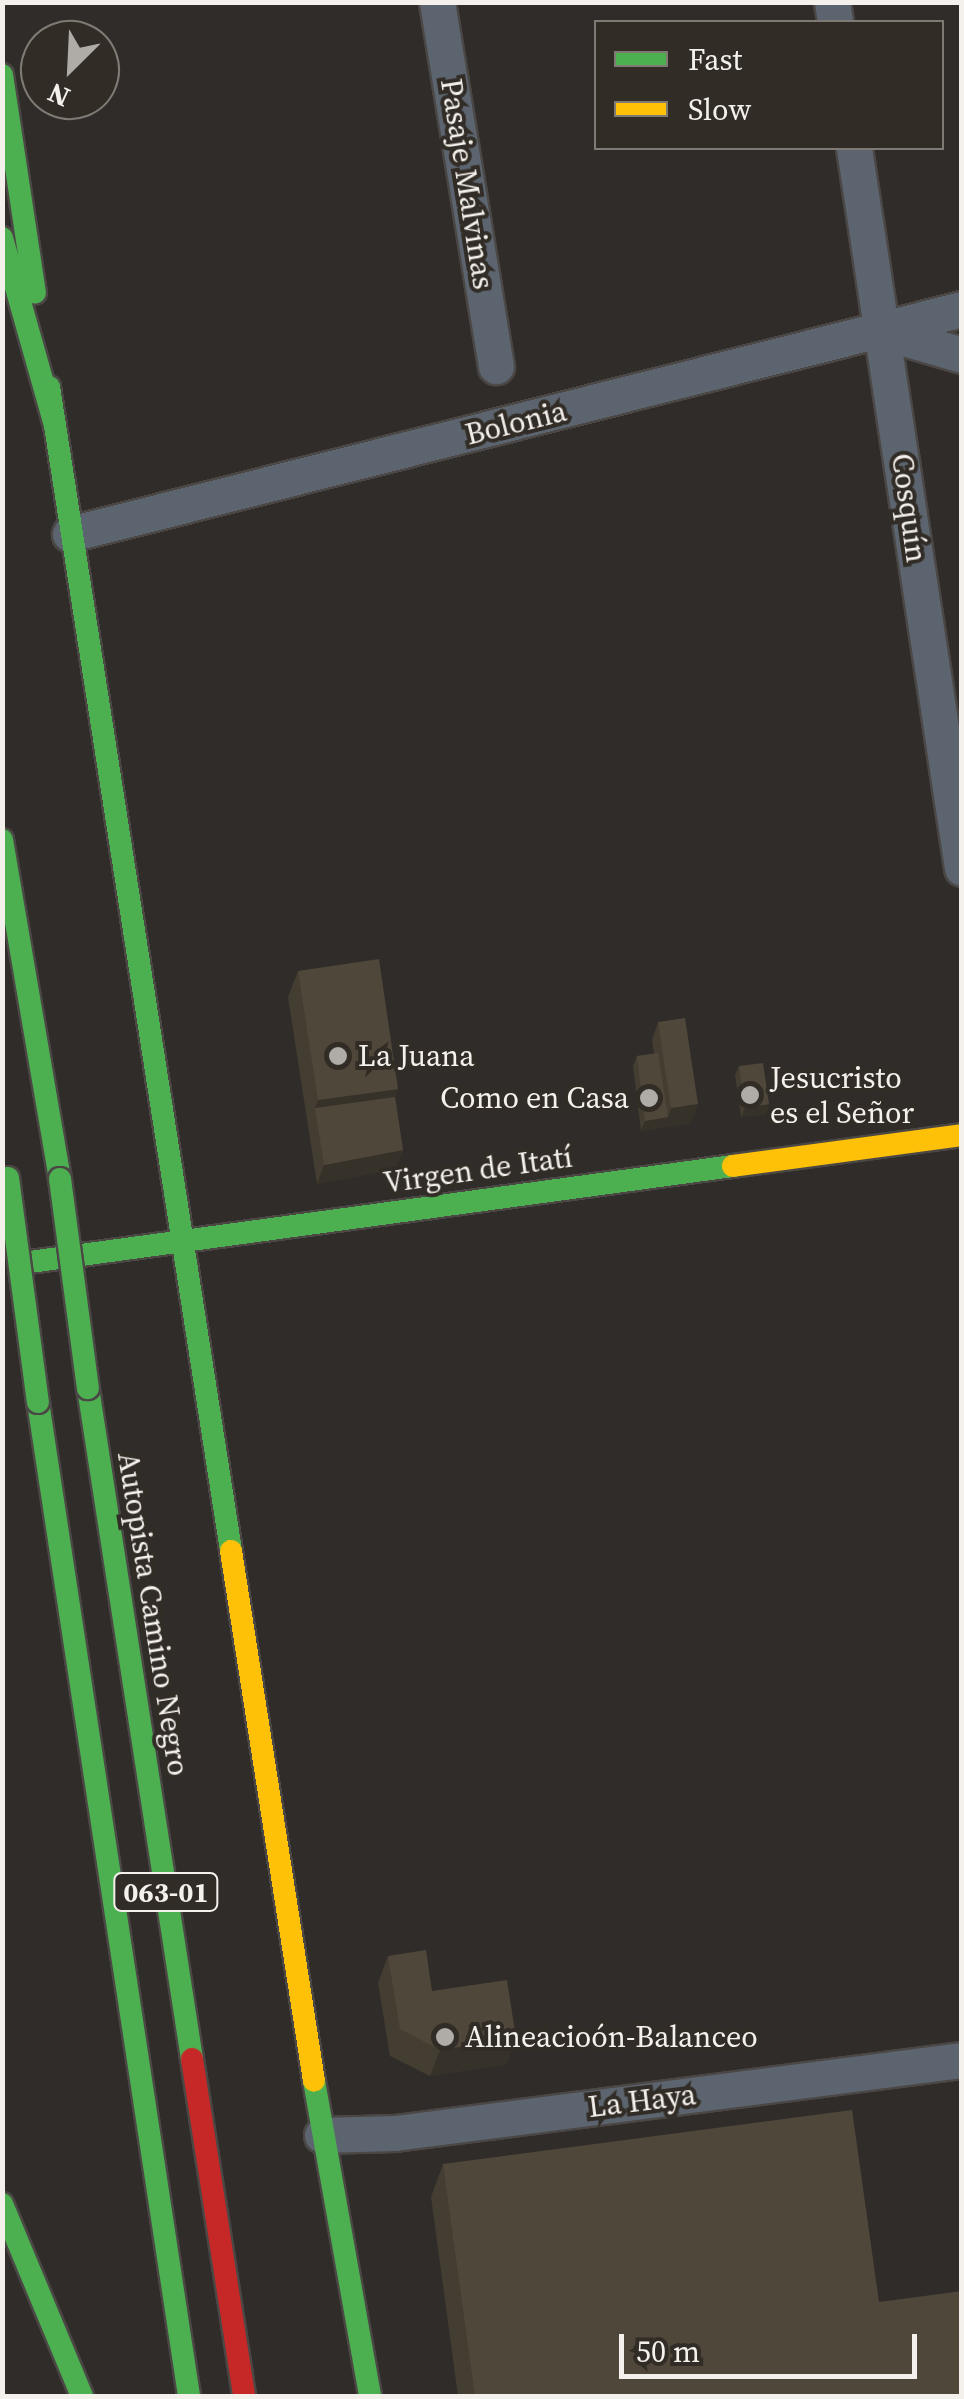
<!DOCTYPE html>
<html>
<head>
<meta charset="utf-8">
<style>
  body { margin:0 }
  #map { position:relative; width:964px; height:2399px; overflow:hidden; background:#2f2c29; font-family:"Source Serif 4",serif }
  div>[style] { position:absolute }
  .roads { filter:drop-shadow(2px 0 #4a4745) drop-shadow(-2px 0 #4a4745) drop-shadow(0 2px #4a4745) drop-shadow(0 -2px #4a4745) }
  .street>* { height:35px; margin:-17.5px; padding:0 17.5px; transform-origin:17.5px; border-radius:17.5px; background:#5c656f }
  .fast>* { height:22px; margin:-11px; padding:0 11px; transform-origin:11px; border-radius:11px; background:#4caf50 }
  .slow>* { height:22px; margin:-11px; padding:0 11px; transform-origin:11px; border-radius:11px; background:#ffc107 }
  .jam>* { height:22px; margin:-11px; padding:0 11px; transform-origin:11px; border-radius:11px; background:#c62828 }
  .bridges { filter:drop-shadow(2px 0 #4a4745) drop-shadow(-2px 0 #4a4745) drop-shadow(0 2px #4a4745) drop-shadow(0 -2px #4a4745) }
  .fast-bridge>* { height:22px; margin:-11px; padding:0 11px; transform-origin:11px; border-radius:11px; background:#4caf50 }
  .wall>* { inset:0; background:#443d32 }
  .shaded-wall>* { inset:0; background:#373229 }
  .building>* { inset:0; background:#4f473a }
  .dots>* { width:28px; height:28px; translate:-50% -50%; box-sizing:border-box; border:5px solid #322c26; border-radius:50% }
  span { translate:-50% -50%; white-space:nowrap; text-align:center; line-height:1.15; -webkit-text-stroke:8px #322c26; paint-order:stroke }
  .shield-label span { padding:2px 8px; background:#322c26; border:2px solid; border-radius:8px; -webkit-text-stroke-width:0 }
  .shield-label { font-size:28px; color:#f4f0eb; font-weight:700 }
  .street-label { font-size:30px; color:#f4f0eb }
  .poi-label { font-size:30px; color:#f4f0eb }
  .left { translate:0 -50%; text-align:left }
  .right { translate:-100% -50%; text-align:right }
  .frame { position:absolute; inset:0; border:5px solid #f4f0eb; pointer-events:none }
  .legend { position:absolute; left:594px; top:20px; width:350px; height:130px; box-sizing:border-box; background:#322c26; border:2px solid #807a75; margin:0; padding:12px 18px; list-style:none; font-size:30px; color:#f4f0eb }
  .legend li { display:flex; align-items:center; gap:20px; height:50px }
  .legend b { width:50px; border:2px solid #807a75 }
  .north { position:absolute; left:20px; top:20px; width:100px; height:100px; box-sizing:border-box; background:#322c26; border:2px solid #807a75; border-radius:50%; rotate:204deg; font-size:28px; font-weight:700; line-height:40px; text-align:center; color:#f4f0eb }
  .north::after { content:''; display:block; margin:auto; width:35px; height:45px; background:#afaba7; clip-path:polygon(50% 0,100% 100%,50% 72%,0 100%) }
  .scale { position:absolute; left:619px; top:2334px; width:298px; height:45px; box-sizing:border-box; border:5px solid #f4f0eb; border-top:0; padding-left:12px; font-size:30px; line-height:35px; white-space:nowrap; color:#f4f0eb; -webkit-text-stroke:8px #322c26; paint-order:stroke }
</style>
</head>
<body>
<div id="map">
  <div class="roads">
    <div class="street">
      <i style="left:437px;top:2px;width:369px;rotate:80.8deg"></i>
      <i style="left:832px;top:2px;width:20px;rotate:81deg"></i>
      <i style="left:854px;top:148px;width:728px;rotate:81.47deg"></i>
      <i style="left:883px;top:332px;width:82px;rotate:16.2deg"></i>
      <i style="left:70px;top:534px;width:920px;rotate:-14.16deg"></i>
      <i style="left:322px;top:2135px;width:73px;rotate:-1.6deg"></i>
      <i style="left:395px;top:2133px;width:572px;rotate:-7.34deg"></i>
    </div>
    <div class="fast">
      <i style="left:2px;top:75px;width:220px;rotate:81.4deg"></i>
      <i style="left:2px;top:238px;width:194px;rotate:74.2deg"></i>
      <i style="left:49px;top:387px;width:1178px;rotate:81.11deg"></i>
      <i style="left:2px;top:840px;width:344px;rotate:80.3deg"></i>
      <i style="left:30px;top:1262px;width:710px;rotate:-7.78deg"></i>
      <i style="left:88px;top:1388px;width:679px;rotate:81.19deg"></i>
      <i style="left:38px;top:1402px;width:1005px;rotate:81.36deg"></i>
      <i style="left:314px;top:2081px;width:320px;rotate:79.9deg"></i>
      <i style="left:2px;top:2204px;width:208px;rotate:67.4deg"></i>
    </div>
    <div class="slow">
      <i style="left:733px;top:1166px;width:231px;rotate:-7.7deg"></i>
      <i style="left:231px;top:1551px;width:536px;rotate:81.1deg"></i>
    </div>
    <div class="jam">
      <i style="left:192px;top:2059px;width:341px;rotate:81.2deg"></i>
    </div>
  </div>
  <div class="bridges">
    <div class="fast-bridge">
      <i style="left:8px;top:1178px;width:226px;rotate:82.4deg"></i>
      <i style="left:60px;top:1179px;width:211px;rotate:82.4deg"></i>
    </div>
  </div>
  <div class="wall">
    <i style="clip-path:polygon(298px 971px,398px 1089px,395px 1097px,403px 1150px,396px 1169px,317px 1184px,288px 997px)"></i>
    <i style="clip-path:polygon(658px 1022px,691px 1123px,641px 1131px,633px 1066px,637px 1056px,654px 1054px,652px 1040px)"></i>
    <i style="clip-path:polygon(739px 1066px,769px 1104px,766px 1114px,741px 1117px,735px 1075px)"></i>
    <i style="clip-path:polygon(388px 1956px,432px 1991px,507px 2064px,430px 2076px,390px 2056px,378px 1983px)"></i>
    <i style="clip-path:polygon(443px 2164px,879px 2302px,962px 2396px,458px 2396px,431px 2197px)"></i>
  </div>
  <div class="shaded-wall">
    <i style="clip-path:polygon(398px 1089px,388px 1116px,315px 1108px,318px 1100px)"></i>
    <i style="clip-path:polygon(698px 1104px,691px 1123px,641px 1131px,645px 1121px,668px 1117px,671px 1108px)"></i>
    <i style="clip-path:polygon(769px 1104px,766px 1114px,741px 1117px,745px 1108px)"></i>
    <i style="clip-path:polygon(403px 1150px,396px 1169px,317px 1184px,324px 1165px)"></i>
    <i style="clip-path:polygon(516px 2038px,507px 2064px,430px 2076px,440px 2050px)"></i>
  </div>
  <div class="building">
    <i style="clip-path:polygon(379px 959px,398px 1089px,318px 1100px,298px 971px)"></i>
    <i style="clip-path:polygon(685px 1018px,698px 1104px,671px 1108px,658px 1022px)"></i>
    <i style="clip-path:polygon(658px 1053px,668px 1117px,645px 1121px,637px 1056px)"></i>
    <i style="clip-path:polygon(763px 1063px,769px 1104px,745px 1108px,739px 1066px)"></i>
    <i style="clip-path:polygon(395px 1097px,403px 1150px,324px 1165px,315px 1108px)"></i>
    <i style="clip-path:polygon(426px 1950px,432px 1991px,507px 1980px,516px 2038px,440px 2050px,400px 2029px,388px 1956px)"></i>
    <i style="clip-path:polygon(852px 2110px,879px 2302px,962px 2291px,962px 2396px,475px 2396px,443px 2164px)"></i>
  </div>
  <div class="dots">
    <i style="left:338px;top:1056px;background:#afaba7"></i>
    <i style="left:750px;top:1095px;background:#afaba7"></i>
    <i style="left:649px;top:1098px;background:#afaba7"></i>
    <i style="left:445px;top:2037px;background:#afaba7"></i>
  </div>
  <div class="shield-label">
    <span style="left:166px;top:1892px">063-01</span>
  </div>
  <div class="street-label">
    <span style="left:467px;top:184px;rotate:81deg">Pasaje Malvinas</span>
    <span style="left:516px;top:423px;rotate:-14deg">Bolonia</span>
    <span style="left:909px;top:508px;rotate:82deg">Cosquín</span>
    <span style="left:478px;top:1170px;rotate:-8deg">Virgen de Itatí</span>
    <span style="left:153px;top:1614px;rotate:81deg">Autopista Camino Negro</span>
    <span style="left:642px;top:2101px;rotate:-7deg">La Haya</span>
  </div>
  <div class="poi-label">
    <span class="left" style="left:358px;top:1056px">La Juana</span>
    <span class="left" style="left:770px;top:1095px">Jesucristo<br>es el Señor</span>
    <span class="right" style="left:629px;top:1098px">Como en Casa</span>
    <span class="left" style="left:465px;top:2037px">Alineacioón-Balanceo</span>
  </div>
  <div class="frame"></div>
  <ul class="legend">
  <li><b style="height:12px;background:#4caf50"></b>Fast</li>
  <li><b style="height:12px;background:#ffc107"></b>Slow</li>
  </ul>
  <div class="north">N</div>
  <div class="scale">50 m</div>
</div>
</body>
</html>
